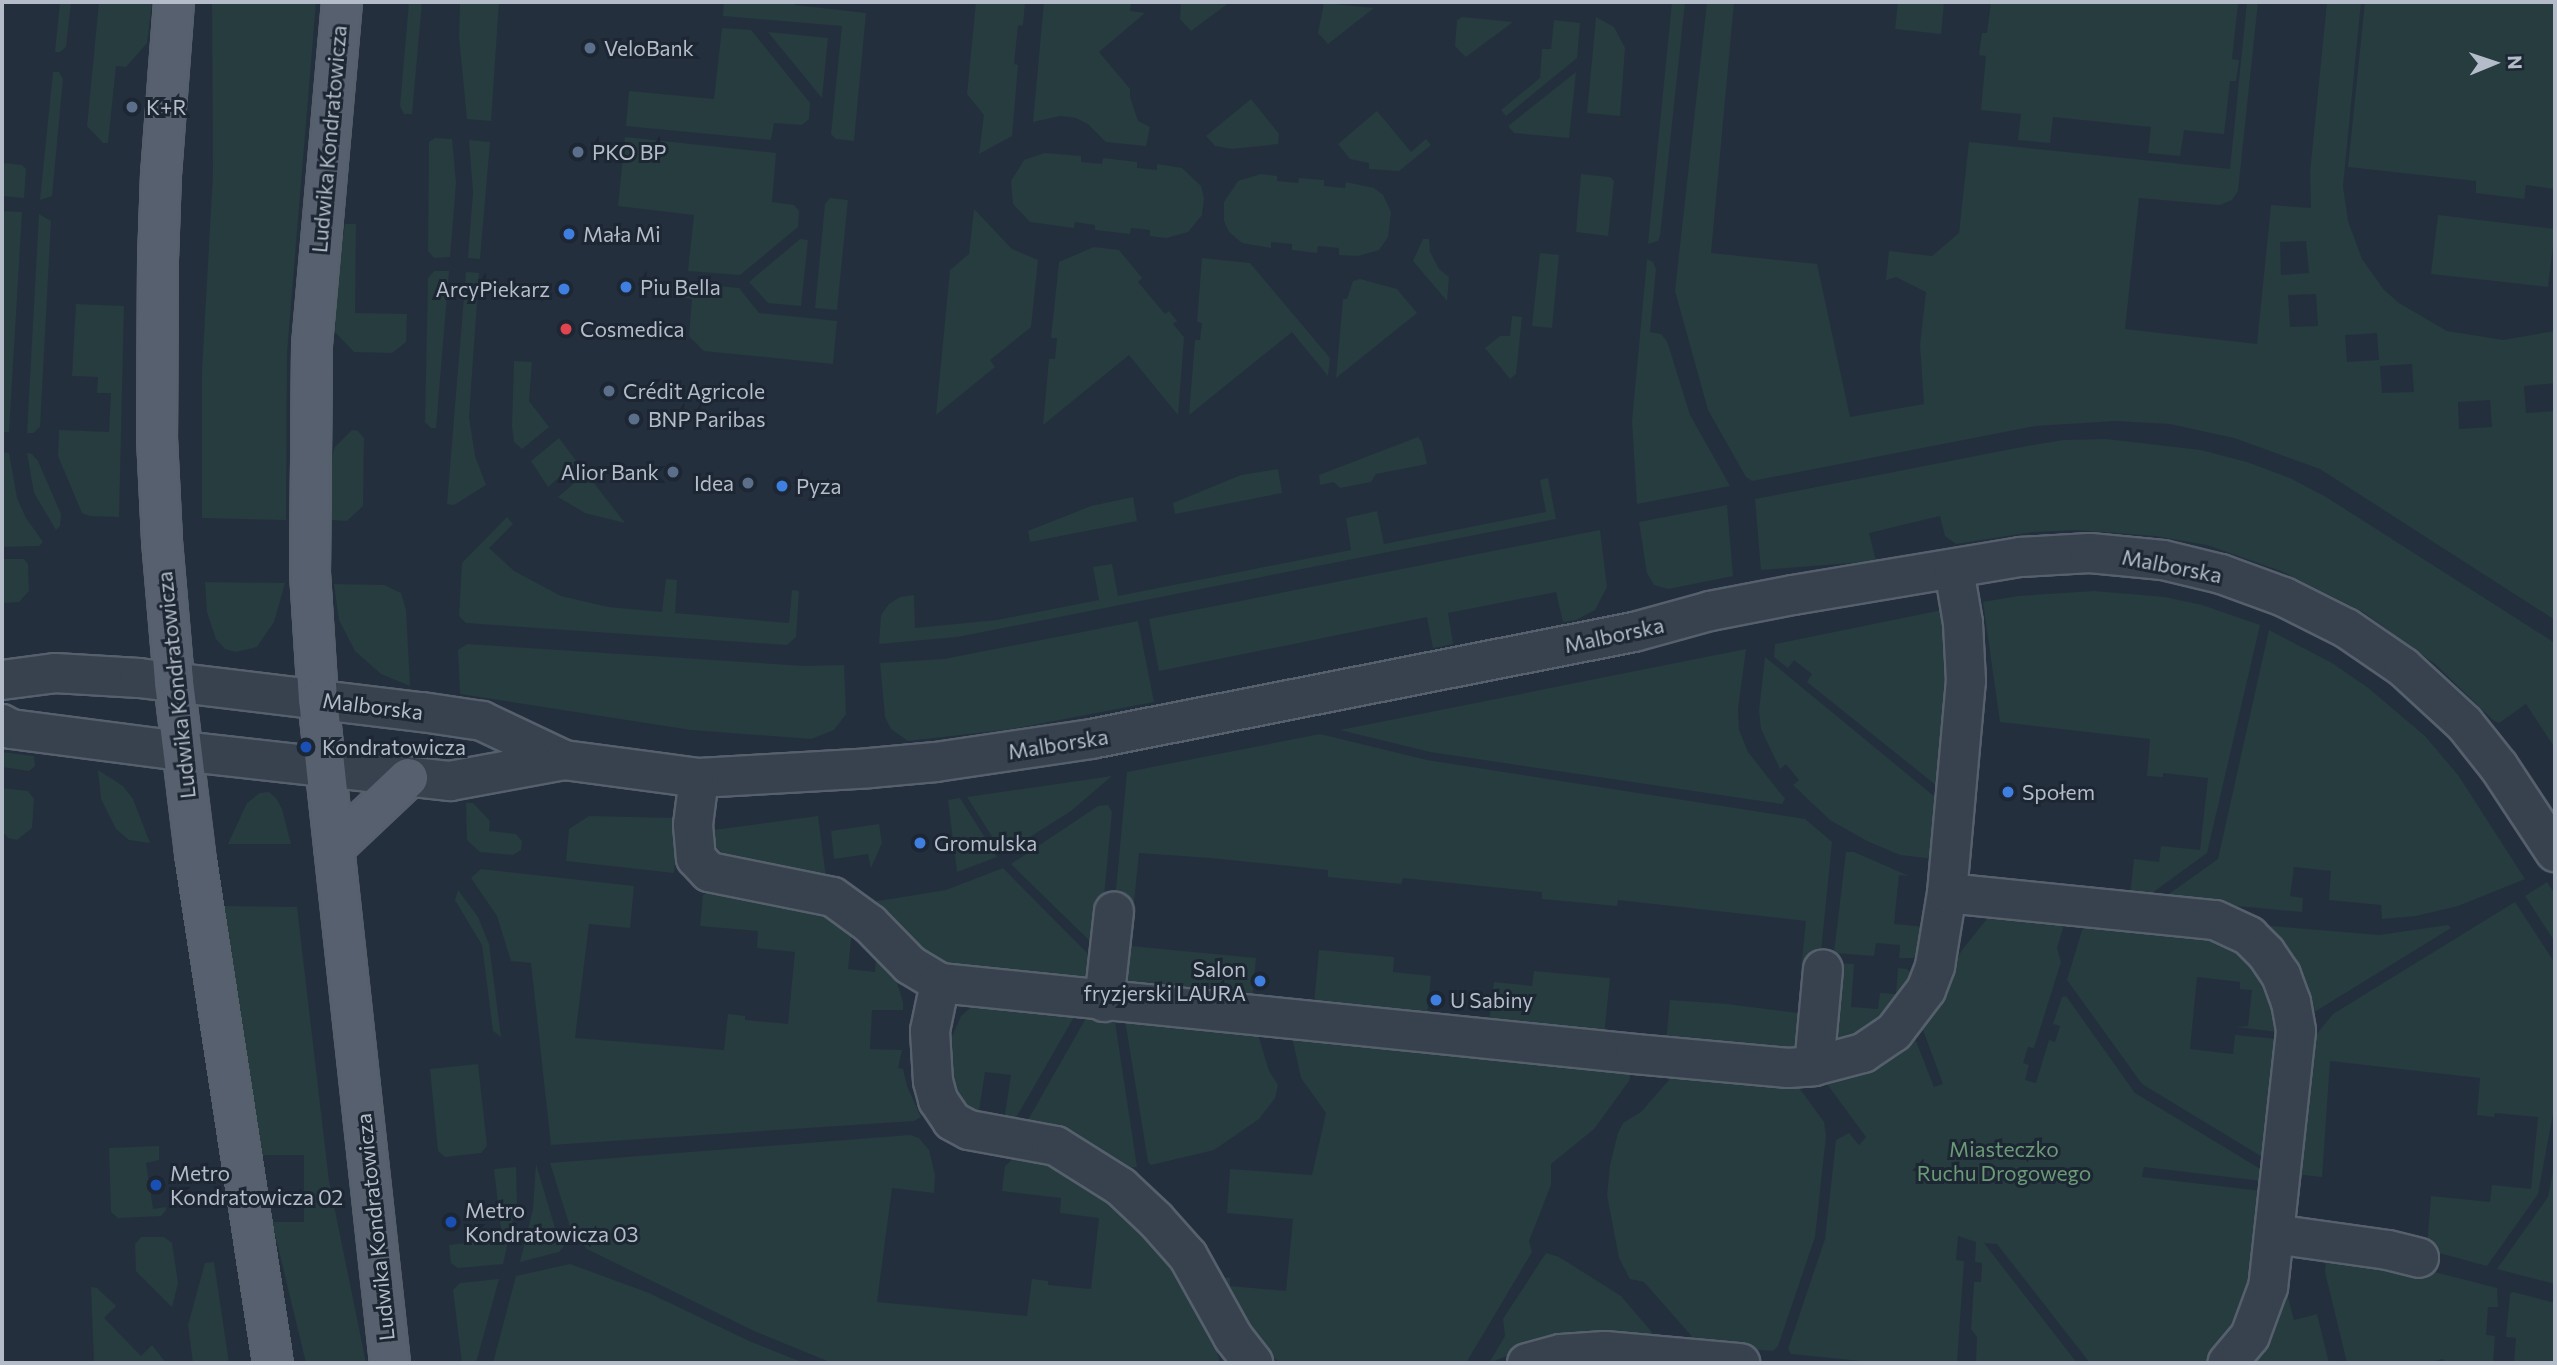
<!DOCTYPE html>
<html>
<head>
<meta charset="utf-8">
<style>
  body { margin:0 }
  #map { position:relative; width:2557px; height:1365px; overflow:hidden; background:#242f3e; font-family:Commissioner,sans-serif }
  div>[style] { position:absolute }
  .green>* { inset:0; background:#263c3f }
  .roads { filter:drop-shadow(2px 0 #565f6c) drop-shadow(-2px 0 #565f6c) drop-shadow(0 2px #565f6c) drop-shadow(0 -2px #565f6c) }
  .minor>* { height:38px; margin:-19px; padding:0 19px; transform-origin:19px; border-radius:19px; background:#38414e }
  .major>* { height:38px; margin:-19px; padding:0 19px; transform-origin:19px; border-radius:19px; background:#56606e }
  .dots>* { width:19px; height:19px; translate:-50% -50%; box-sizing:border-box; border:4px solid #1d2633; border-radius:50% }
  span { translate:-50% -50%; white-space:nowrap; text-align:center; line-height:1.15; -webkit-text-stroke:6px #1d2633; paint-order:stroke }
  .poi-label { font-size:21px; color:#b4bcc9 }
  .left { translate:0 -50%; text-align:left }
  .right { translate:-100% -50%; text-align:right }
  .street-label { font-size:21px; color:#b4bcc9 }
  .park-label { font-size:21px; color:#6b9a76 }
  .frame { position:absolute; inset:0; border:4px solid #b4bcc9; pointer-events:none }
  .north { position:absolute; left:2459px; top:28px; width:70px; height:70px; -webkit-text-stroke:5px #1d2633; paint-order:stroke; rotate:88deg; font-size:19px; font-weight:700; line-height:28px; text-align:center; color:#b4bcc9 }
  .north::after { content:''; display:block; margin:auto; width:24px; height:32px; background:#b4bcc9; clip-path:polygon(50% 0,100% 100%,50% 72%,0 100%) }
</style>
</head>
<body>
<div id="map">
  <div class="green">
    <i style="clip-path:polygon(60px 2px,71px 2px,66px 47px,60px 52px,55px 52px)"></i>
    <i style="clip-path:polygon(99px 2px,152px 2px,147px 43px,126px 67px,116px 66px,108px 143px,103px 143px,87px 126px)"></i>
    <i style="clip-path:polygon(212px 2px,316px 2px,287px 353px,286px 520px,202px 518px,202px 371px,213px 174px)"></i>
    <i style="clip-path:polygon(409px 2px,422px 2px,412px 114px,404px 114px,400px 106px)"></i>
    <i style="clip-path:polygon(460px 2px,499px 2px,491px 121px,467px 119px,459px 37px)"></i>
    <i style="clip-path:polygon(724px 2px,795px 2px,795px 5px,866px 13px,854px 141px,836px 139px,831px 134px,842px 26px,723px 16px)"></i>
    <i style="clip-path:polygon(976px 2px,1025px 2px,1023px 25px,1018px 26px,1014px 64px,1018px 65px,1012px 136px,979px 154px,984px 115px,967px 94px)"></i>
    <i style="clip-path:polygon(1044px 2px,1131px 2px,1130px 11px,1145px 13px,1099px 52px,1130px 89px,1130px 97px,1138px 121px,1150px 127px,1146px 146px,1106px 142px,1088px 124px,1076px 118px,1060px 116px,1033px 122px)"></i>
    <i style="clip-path:polygon(1181px 2px,1230px 2px,1191px 31px,1180px 19px)"></i>
    <i style="clip-path:polygon(1672px 2px,1685px 2px,1660px 236px,1658px 241px,1648px 244px)"></i>
    <i style="clip-path:polygon(evenodd,1707px 2px,1734px 2px,1711px 253px,1817px 264px,1850px 417px,1924px 404px,1920px 345px,1926px 292px,1896px 277px,1886px 280px,1889px 251px,1932px 256px,1959px 233px,1969px 142px,2230px 169px,2247px 2px,2258px 2px,2238px 191px,2232px 200px,2220px 205px,2139px 198px,2125px 329px,2257px 344px,2271px 205px,2311px 208px,2310px 172px,2327px 2px,2361px 2px,2343px 186px,2348px 221px,2362px 259px,2384px 290px,2399px 303px,2447px 331px,2503px 340px,2555px 331px,2555px 383px,2524px 386px,2526px 413px,2555px 411px,2555px 620px,2320px 469px,2234px 438px,2170px 424px,2116px 421px,2035px 426px,1752px 481px,1746px 477px,1708px 410px,1675px 291px,1707px 2px,2306px 241px,2309px 273px,2281px 275px,2280px 242px,2306px 241px,1707px 2px,2316px 294px,2318px 326px,2290px 327px,2288px 295px,2316px 294px,1707px 2px,2377px 333px,2379px 360px,2347px 362px,2345px 335px,2377px 333px,1707px 2px,2412px 364px,2414px 392px,2382px 393px,2380px 366px,2412px 364px,1707px 2px,2490px 400px,2492px 427px,2459px 429px,2458px 402px,2490px 400px)"></i>
    <i style="clip-path:polygon(1898px 2px,1944px 2px,1941px 34px,1895px 29px)"></i>
    <i style="clip-path:polygon(1991px 2px,2238px 4px,2232px 59px,2239px 60px,2236px 81px,2230px 81px,2224px 134px,2184px 130px,2180px 156px,2148px 153px,2151px 127px,2053px 117px,2050px 143px,2018px 140px,2021px 114px,1981px 110px,1986px 56px,1979px 55px,1982px 33px,1987px 33px)"></i>
    <i style="clip-path:polygon(2365px 2px,2555px 2px,2555px 189px,2526px 185px,2524px 199px,2476px 193px,2476px 181px,2348px 167px)"></i>
    <i style="clip-path:polygon(1324px 3px,1374px 8px,1328px 44px,1318px 33px)"></i>
    <i style="clip-path:polygon(1462px 17px,1513px 22px,1466px 57px,1455px 46px,1457px 20px)"></i>
    <i style="clip-path:polygon(1596px 17px,1614px 27px,1625px 48px,1620px 116px,1587px 113px)"></i>
    <i style="clip-path:polygon(1554px 20px,1580px 23px,1577px 58px,1506px 116px,1501px 110px,1540px 78px,1542px 49px,1551px 49px)"></i>
    <i style="clip-path:polygon(722px 28px,751px 30px,810px 103px,809px 119px,802px 125px,774px 123px,771px 140px,626px 126px,629px 91px,714px 99px)"></i>
    <i style="clip-path:polygon(768px 32px,828px 38px,822px 98px)"></i>
    <i style="clip-path:polygon(53px 72px,59px 72px,63px 79px,52px 196px,40px 200px)"></i>
    <i style="clip-path:polygon(1576px 72px,1569px 138px,1514px 133px,1508px 126px)"></i>
    <i style="clip-path:polygon(1251px 99px,1279px 134px,1278px 144px,1232px 149px,1215px 146px,1206px 136px)"></i>
    <i style="clip-path:polygon(1377px 111px,1411px 152px,1426px 139px,1431px 145px,1399px 171px,1369px 169px,1369px 163px,1350px 159px,1338px 144px)"></i>
    <i style="clip-path:polygon(625px 137px,776px 153px,772px 202px,794px 205px,799px 211px,798px 227px,740px 275px,688px 271px,694px 215px,618px 206px)"></i>
    <i style="clip-path:polygon(435px 138px,452px 139px,456px 183px,450px 257px,434px 258px,428px 251px,429px 142px)"></i>
    <i style="clip-path:polygon(469px 140px,490px 142px,480px 259px,468px 258px,473px 192px)"></i>
    <i style="clip-path:polygon(1045px 153px,1081px 156px,1081px 162px,1102px 164px,1103px 158px,1137px 162px,1137px 168px,1157px 170px,1157px 164px,1182px 168px,1201px 186px,1204px 198px,1202px 215px,1188px 232px,1166px 238px,1150px 236px,1150px 230px,1131px 228px,1130px 234px,1095px 230px,1095px 225px,1075px 222px,1074px 228px,1030px 222px,1013px 204px,1011px 181px,1024px 160px)"></i>
    <i style="clip-path:polygon(2px 163px,22px 165px,26px 169px,24px 198px,2px 196px)"></i>
    <i style="clip-path:polygon(1261px 174px,1277px 176px,1277px 181px,1298px 183px,1299px 178px,1324px 180px,1324px 186px,1345px 188px,1346px 182px,1374px 188px,1383px 195px,1391px 212px,1388px 237px,1379px 250px,1358px 256px,1339px 255px,1339px 248px,1318px 246px,1317px 253px,1292px 250px,1292px 244px,1271px 242px,1271px 248px,1242px 243px,1229px 232px,1224px 221px,1224px 202px,1238px 181px)"></i>
    <i style="clip-path:polygon(1581px 174px,1610px 177px,1614px 181px,1608px 236px,1576px 232px)"></i>
    <i style="clip-path:polygon(830px 198px,848px 200px,837px 310px,815px 308px,825px 204px)"></i>
    <i style="clip-path:polygon(974px 209px,1012px 249px,1038px 260px,1031px 327px,990px 360px,995px 367px,936px 415px,950px 270px,969px 254px)"></i>
    <i style="clip-path:polygon(2px 211px,22px 212px,9px 432px,2px 432px)"></i>
    <i style="clip-path:polygon(39px 214px,51px 221px,40px 427px,33px 433px,27px 433px)"></i>
    <i style="clip-path:polygon(2438px 215px,2555px 229px,2548px 287px,2431px 274px)"></i>
    <i style="clip-path:polygon(345px 224px,356px 224px,355px 313px,407px 314px,406px 342px,392px 353px,354px 352px,335px 332px,339px 263px)"></i>
    <i style="clip-path:polygon(800px 239px,808px 240px,801px 306px,768px 303px,749px 282px)"></i>
    <i style="clip-path:polygon(1423px 239px,1429px 239px,1430px 252px,1439px 269px,1449px 277px,1447px 301px,1413px 261px)"></i>
    <i style="clip-path:polygon(1094px 247px,1119px 250px,1142px 278px,1138px 282px,1165px 314px,1169px 311px,1177px 321px,1173px 324px,1184px 337px,1178px 415px,1129px 355px,1043px 425px,1049px 359px,1055px 359px,1057px 338px,1051px 338px,1059px 262px)"></i>
    <i style="clip-path:polygon(1540px 253px,1559px 255px,1552px 328px,1532px 326px)"></i>
    <i style="clip-path:polygon(1202px 258px,1250px 263px,1330px 358px,1328px 376px,1292px 332px,1189px 415px,1195px 340px,1200px 340px,1202px 323px,1197px 322px)"></i>
    <i style="clip-path:polygon(1647px 259px,1653px 262px,1656px 269px,1650px 332px,1661px 334px,1667px 341px,1690px 415px,1730px 486px,1637px 504px,1632px 421px)"></i>
    <i style="clip-path:polygon(434px 271px,449px 271px,436px 428px,431px 428px,425px 422px,428px 278px)"></i>
    <i style="clip-path:polygon(466px 272px,479px 273px,469px 417px,475px 456px,486px 485px,454px 505px,447px 504px)"></i>
    <i style="clip-path:polygon(1360px 279px,1397px 289px,1417px 313px,1336px 378px,1343px 299px,1347px 299px,1353px 281px)"></i>
    <i style="clip-path:polygon(686px 283px,739px 288px,759px 313px,837px 321px,833px 364px,704px 351px,689px 336px,692px 299px,684px 298px)"></i>
    <i style="clip-path:polygon(76px 304px,124px 306px,119px 517px,90px 516px,82px 513px,58px 456px,59px 430px,109px 432px,111px 393px,97px 393px,98px 377px,72px 376px)"></i>
    <i style="clip-path:polygon(1512px 316px,1522px 317px,1516px 374px,1510px 379px,1485px 348px,1500px 336px,1510px 336px)"></i>
    <i style="clip-path:polygon(514px 361px,532px 362px,529px 401px,549px 427px,522px 449px,514px 442px,512px 425px)"></i>
    <i style="clip-path:polygon(352px 430px,358px 431px,364px 438px,363px 506px,347px 521px,332px 520px,332px 456px,335px 447px)"></i>
    <i style="clip-path:polygon(1418px 437px,1422px 442px,1427px 464px,1376px 474px,1371px 482px,1340px 488px,1334px 482px,1320px 485px,1319px 475px)"></i>
    <i style="clip-path:polygon(559px 438px,577px 462px,548px 487px,531px 461px)"></i>
    <i style="clip-path:polygon(2106px 439px,2201px 450px,2247px 462px,2290px 478px,2326px 497px,2555px 643px,2555px 748px,2526px 704px,2499px 723px,2494px 721px,2435px 664px,2363px 612px,2281px 571px,2207px 545px,2155px 536px,2077px 530px,2033px 532px,1956px 544px,1945px 536px,1940px 516px,1869px 533px,1876px 561px,1761px 570px,1755px 499px,2022px 447px,2063px 440px)"></i>
    <i style="clip-path:polygon(2px 452px,9px 453px,17px 498px,26px 518px,43px 542px,39px 546px,2px 547px)"></i>
    <i style="clip-path:polygon(27px 453px,32px 454px,38px 461px,61px 514px,60px 526px,56px 530px,34px 493px)"></i>
    <i style="clip-path:polygon(1278px 469px,1282px 493px,1175px 514px,1173px 503px,1241px 475px)"></i>
    <i style="clip-path:polygon(586px 473px,625px 523px,585px 513px,558px 497px)"></i>
    <i style="clip-path:polygon(1548px 478px,1556px 519px,957px 637px,879px 644px,881px 615px,889px 604px,900px 597px,914px 595px,915px 628px,997px 620px,1099px 600px,1093px 567px,1112px 564px,1118px 596px,1351px 550px,1346px 518px,1377px 511px,1384px 544px,1546px 512px,1540px 480px)"></i>
    <i style="clip-path:polygon(1133px 497px,1137px 521px,1030px 542px,1028px 531px,1091px 506px)"></i>
    <i style="clip-path:polygon(1727px 505px,1733px 576px,1668px 589px,1654px 585px,1647px 573px,1639px 522px)"></i>
    <i style="clip-path:polygon(507px 517px,513px 524px,489px 548px,514px 571px,561px 596px,608px 607px,662px 612px,666px 579px,677px 580px,675px 613px,789px 623px,792px 590px,799px 591px,796px 637px,787px 645px,466px 623px,459px 616px,462px 563px)"></i>
    <i style="clip-path:polygon(1600px 530px,1607px 587px,1595px 610px,1576px 620px,1563px 622px,1556px 592px,1448px 613px,1453px 644px,1433px 648px,1427px 617px,1159px 671px,1149px 619px)"></i>
    <i style="clip-path:polygon(2px 559px,24px 559px,28px 564px,29px 591px,19px 602px,2px 603px)"></i>
    <i style="clip-path:polygon(205px 582px,285px 583px,274px 622px,257px 647px,236px 652px,225px 649px,216px 639px,207px 612px)"></i>
    <i style="clip-path:polygon(334px 584px,384px 585px,401px 593px,406px 610px,410px 686px,381px 674px,355px 651px,339px 620px)"></i>
    <i style="clip-path:polygon(2094px 591px,2165px 597px,2202px 605px,2260px 625px,2207px 853px,2145px 898px,2130px 896px,2134px 859px,2159px 862px,2161px 846px,2200px 850px,2208px 778px,2163px 773px,2163px 777px,2147px 776px,2150px 739px,2000px 722px,1983px 602px,2018px 596px)"></i>
    <i style="clip-path:polygon(1947px 609px,1952px 639px,1942px 790px,1807px 682px,1812px 674px,1794px 660px,1788px 668px,1774px 657px,1775px 644px)"></i>
    <i style="clip-path:polygon(1138px 621px,1154px 702px,1012px 729px,908px 741px,891px 729px,885px 717px,880px 663px,944px 659px)"></i>
    <i style="clip-path:polygon(2269px 630px,2332px 663px,2367px 687px,2425px 736px,2458px 775px,2525px 879px,2458px 906px,2416px 916px,2382px 919px,2381px 905px,2329px 900px,2331px 871px,2294px 867px,2290px 896px,2303px 898px,2302px 912px,2162px 899px,2218px 859px)"></i>
    <i style="clip-path:polygon(467px 644px,805px 666px,844px 665px,846px 714px,834px 730px,811px 739px,691px 730px,460px 694px,458px 650px)"></i>
    <i style="clip-path:polygon(1746px 649px,1738px 709px,1739px 730px,1748px 752px,1785px 799px,1782px 804px,1430px 752px,1340px 730px)"></i>
    <i style="clip-path:polygon(1765px 657px,1941px 802px,1935px 859px,1900px 855px,1867px 841px,1830px 820px,1793px 785px,1799px 780px,1786px 764px,1780px 769px,1761px 729px,1759px 711px)"></i>
    <i style="clip-path:polygon(1320px 734px,1427px 760px,1805px 819px,1832px 842px,1821px 952px,1806px 970px,1801px 969px,1806px 921px,1618px 900px,1617px 906px,1542px 899px,1542px 892px,1403px 878px,1401px 884px,1328px 877px,1328px 870px,1210px 858px,1139px 853px,1134px 902px,1115px 900px,1127px 772px)"></i>
    <i style="clip-path:polygon(2px 752px,34px 756px,35px 766px,29px 771px,2px 767px)"></i>
    <i style="clip-path:polygon(98px 770px,123px 786px,133px 799px,150px 843px,129px 840px,116px 829px,101px 799px)"></i>
    <i style="clip-path:polygon(1112px 776px,1071px 811px,1003px 854px,967px 797px)"></i>
    <i style="clip-path:polygon(2px 788px,28px 791px,34px 799px,32px 828px,17px 840px,8px 838px,2px 831px)"></i>
    <i style="clip-path:polygon(269px 792px,276px 798px,282px 809px,291px 844px,228px 844px,247px 803px,260px 793px)"></i>
    <i style="clip-path:polygon(960px 798px,997px 857px,957px 872px,948px 800px)"></i>
    <i style="clip-path:polygon(466px 803px,473px 803px,490px 821px,489px 831px,516px 834px,522px 841px,521px 850px,513px 855px,480px 852px,467px 840px)"></i>
    <i style="clip-path:polygon(1108px 805px,1112px 812px,1099px 950px,1011px 864px,1098px 806px)"></i>
    <i style="clip-path:polygon(589px 816px,674px 818px,678px 825px,674px 873px,566px 861px,569px 829px)"></i>
    <i style="clip-path:polygon(818px 816px,826px 878px,730px 860px,711px 842px,706px 831px)"></i>
    <i style="clip-path:polygon(879px 824px,882px 843px,871px 868px,868px 854px,834px 859px,831px 831px)"></i>
    <i style="clip-path:polygon(1846px 852px,1854px 852px,1909px 876px,1899px 875px,1894px 924px,1928px 927px,1925px 958px,1899px 958px,1900px 945px,1876px 943px,1874px 956px,1834px 953px)"></i>
    <i style="clip-path:polygon(1003px 868px,1097px 963px,1090px 977px,1086px 979px,971px 973px,931px 959px,872px 902px,946px 890px)"></i>
    <i style="clip-path:polygon(481px 869px,634px 886px,630px 928px,589px 924px,575px 1038px,724px 1050px,728px 1014px,745px 1016px,745px 1020px,788px 1024px,795px 952px,757px 948px,758px 931px,700px 926px,703px 895px,711px 891px,853px 920px,848px 969px,875px 972px,877px 946px,894px 973px,903px 1002px,903px 1010px,872px 1010px,870px 1049px,902px 1050px,898px 1068px,903px 1069px,907px 1086px,921px 1117px,914px 1121px,551px 1145px,531px 963px,511px 961px,497px 916px,471px 878px)"></i>
    <i style="clip-path:polygon(2547px 882px,2555px 894px,2555px 942px,2525px 896px)"></i>
    <i style="clip-path:polygon(458px 890px,478px 917px,489px 944px,501px 1037px,493px 1031px,482px 945px,455px 900px)"></i>
    <i style="clip-path:polygon(2515px 902px,2555px 963px,2555px 1103px,2538px 1194px,2487px 1266px,2432px 1251px,2427px 1246px,2431px 1196px,2490px 1202px,2492px 1185px,2531px 1189px,2538px 1117px,2495px 1113px,2494px 1117px,2477px 1115px,2480px 1078px,2330px 1061px,2322px 1177px,2295px 1174px,2308px 1045px,2333px 1014px)"></i>
    <i style="clip-path:polygon(223px 906px,297px 907px,329px 1181px,366px 1363px,306px 1363px,272px 1222px,304px 1222px,304px 1155px,261px 1155px)"></i>
    <i style="clip-path:polygon(1990px 915px,2066px 918px,2057px 948px,2061px 962px,2034px 1048px,2028px 1047px,2023px 1063px,2029px 1065px,2025px 1080px,2036px 1083px,2049px 1040px,2055px 1042px,2060px 1026px,2053px 1024px,2062px 997px,2066px 996px,2135px 1093px,2267px 1173px,2262px 1181px,2144px 1167px,2142px 1177px,2261px 1191px,2252px 1296px,2217px 1354px,2204px 1363px,2090px 1363px,1997px 1244px,1984px 1243px,2077px 1363px,1976px 1363px,1977px 1337px,1971px 1329px,1974px 1282px,1981px 1282px,1982px 1263px,1975px 1262px,1976px 1242px,1958px 1236px,1956px 1260px,1964px 1261px,1957px 1363px,1881px 1363px,1791px 1354px,1788px 1349px,1825px 1239px,1836px 1140px,1849px 1133px,1859px 1145px,1866px 1137px,1827px 1084px,1826px 1078px,1912px 1031px,1934px 1087px,1943px 1084px,1920px 1022px,1962px 950px)"></i>
    <i style="clip-path:polygon(2091px 920px,2225px 939px,2269px 983px,2278px 1032px,2236px 1027px,2248px 1026px,2252px 990px,2240px 989px,2240px 982px,2197px 977px,2190px 1049px,2233px 1054px,2235px 1035px,2278px 1039px,2264px 1158px,2142px 1084px,2067px 980px,2083px 927px)"></i>
    <i style="clip-path:polygon(2271px 926px,2379px 935px,2448px 925px,2451px 928px,2316px 1011px,2307px 1011px,2269px 939px)"></i>
    <i style="clip-path:polygon(1120px 945px,1256px 958px,1252px 1001px,1125px 983px)"></i>
    <i style="clip-path:polygon(1319px 950px,1394px 957px,1393px 972px,1431px 976px,1427px 1015px,1314px 1003px)"></i>
    <i style="clip-path:polygon(1834px 963px,1854px 964px,1851px 1007px,1878px 1009px,1880px 993px,1896px 994px,1898px 968px,1907px 969px,1917px 979px,1890px 1017px,1840px 1044px,1827px 1033px)"></i>
    <i style="clip-path:polygon(1534px 971px,1610px 978px,1604px 1036px,1489px 1022px,1494px 982px,1532px 986px)"></i>
    <i style="clip-path:polygon(1670px 1000px,1727px 1004px,1806px 1014px,1799px 1043px,1789px 1050px,1666px 1042px)"></i>
    <i style="clip-path:polygon(975px 1004px,1078px 1010px,1013px 1123px,1004px 1121px,1011px 1075px,985px 1072px,978px 1117px,957px 1099px,948px 1063px,950px 1041px,961px 1016px)"></i>
    <i style="clip-path:polygon(1090px 1011px,1111px 1014px,1115px 1022px,1137px 1167px,1126px 1168px,1032px 1126px,1028px 1120px)"></i>
    <i style="clip-path:polygon(1125px 1020px,1257px 1031px,1269px 1071px,1278px 1085px,1275px 1098px,1259px 1119px,1214px 1150px,1151px 1165px,1148px 1162px)"></i>
    <i style="clip-path:polygon(1292px 1037px,1632px 1071px,1629px 1081px,1594px 1129px,1551px 1164px,1551px 1185px,1529px 1241px,1532px 1252px,1466px 1363px,1282px 1363px,1267px 1354px,1217px 1277px,1230px 1278px,1230px 1286px,1286px 1291px,1293px 1219px,1227px 1213px,1230px 1169px,1312px 1175px,1326px 1113px,1301px 1078px)"></i>
    <i style="clip-path:polygon(478px 1064px,487px 1146px,481px 1153px,445px 1157px,438px 1151px,430px 1069px)"></i>
    <i style="clip-path:polygon(1677px 1071px,1794px 1081px,1824px 1122px,1826px 1136px,1815px 1237px,1778px 1346px,1773px 1351px,1709px 1346px,1695px 1340px,1644px 1282px,1630px 1279px,1619px 1258px,1607px 1195px,1610px 1165px,1618px 1133px,1623px 1123px,1641px 1112px)"></i>
    <i style="clip-path:polygon(910px 1135px,919px 1138px,929px 1150px,935px 1175px,934px 1193px,892px 1188px,877px 1302px,1027px 1316px,1032px 1279px,1048px 1281px,1048px 1285px,1091px 1289px,1099px 1218px,1060px 1213px,1061px 1198px,1002px 1191px,1005px 1166px,1018px 1155px,1065px 1166px,1162px 1244px,1213px 1337px,1220px 1363px,832px 1363px,754px 1331px,587px 1249px,571px 1230px,550px 1163px)"></i>
    <i style="clip-path:polygon(159px 1146px,159px 1160px,146px 1163px,153px 1209px,166px 1207px,166px 1210px,161px 1216px,118px 1218px,111px 1212px,109px 1148px)"></i>
    <i style="clip-path:polygon(2555px 1161px,2555px 1284px,2497px 1269px,2548px 1197px)"></i>
    <i style="clip-path:polygon(536px 1164px,557px 1235px,564px 1246px,559px 1252px,520px 1262px,533px 1209px)"></i>
    <i style="clip-path:polygon(516px 1167px,517px 1202px,503px 1264px,458px 1268px,451px 1263px,449px 1245px,502px 1239px,494px 1169px)"></i>
    <i style="clip-path:polygon(141px 1237px,164px 1237px,172px 1243px,178px 1283px,172px 1307px,136px 1271px,135px 1244px)"></i>
    <i style="clip-path:polygon(1546px 1253px,1559px 1257px,1621px 1296px,1655px 1336px,1522px 1350px,1489px 1363px,1505px 1336px,1503px 1319px)"></i>
    <i style="clip-path:polygon(2330px 1257px,2403px 1264px,2497px 1288px,2498px 1307px,2488px 1307px,2486px 1335px,2495px 1336px,2493px 1363px,2444px 1363px,2443px 1359px,2427px 1363px,2347px 1363px,2325px 1272px,2326px 1261px)"></i>
    <i style="clip-path:polygon(214px 1262px,229px 1363px,193px 1363px,188px 1325px,205px 1263px)"></i>
    <i style="clip-path:polygon(570px 1264px,649px 1293px,749px 1341px,804px 1363px,493px 1363px,516px 1276px)"></i>
    <i style="clip-path:polygon(499px 1279px,476px 1363px,462px 1363px,453px 1290px,460px 1283px)"></i>
    <i style="clip-path:polygon(2285px 1286px,2294px 1320px,2317px 1314px,2329px 1363px,2245px 1363px)"></i>
    <i style="clip-path:polygon(91px 1287px,97px 1288px,116px 1306px,104px 1318px,141px 1356px,152px 1345px,166px 1363px,94px 1363px)"></i>
    <i style="clip-path:polygon(2513px 1292px,2555px 1303px,2555px 1363px,2514px 1363px,2516px 1338px,2506px 1337px,2510px 1294px)"></i>
  </div>
  <div class="roads">
    <div class="minor">
      <i style="left:2px;top:680px;width:53px;rotate:-7.5deg"></i>
      <i style="left:55px;top:673px;width:84px;rotate:3.4deg"></i>
      <i style="left:139px;top:678px;width:285px;rotate:6.9deg"></i>
      <i style="left:422px;top:712px;width:61px;rotate:8.5deg"></i>
      <i style="left:482px;top:721px;width:91px;rotate:25.4deg"></i>
      <i style="left:2px;top:724px;width:10px;rotate:29deg"></i>
      <i style="left:11px;top:729px;width:171px;rotate:7.4deg"></i>
      <i style="left:181px;top:751px;width:271px;rotate:6.4deg"></i>
      <i style="left:450px;top:781px;width:116px;rotate:-10.4deg"></i>
      <i style="left:564px;top:760px;width:136px;rotate:7.6deg"></i>
      <i style="left:699px;top:778px;width:171px;rotate:-3.3deg"></i>
      <i style="left:870px;top:768px;width:66px;rotate:-5.2deg"></i>
      <i style="left:936px;top:762px;width:157px;rotate:-8.4deg"></i>
      <i style="left:1091px;top:739px;width:553px;rotate:-11.15deg"></i>
      <i style="left:1634px;top:632px;width:79px;rotate:-15.4deg"></i>
      <i style="left:1710px;top:611px;width:85px;rotate:-10.9deg"></i>
      <i style="left:1793px;top:595px;width:231px;rotate:-9.5deg"></i>
      <i style="left:2021px;top:557px;width:69px;rotate:-3.3deg"></i>
      <i style="left:2090px;top:553px;width:73px;rotate:5.5deg"></i>
      <i style="left:2163px;top:560px;width:60px;rotate:13.6deg"></i>
      <i style="left:2221px;top:574px;width:67px;rotate:20.1deg"></i>
      <i style="left:2284px;top:597px;width:69px;rotate:26.6deg"></i>
      <i style="left:2346px;top:628px;width:69px;rotate:34.4deg"></i>
      <i style="left:2403px;top:667px;width:83px;rotate:42.6deg"></i>
      <i style="left:2464px;top:723px;width:56px;rotate:51.5deg"></i>
      <i style="left:2499px;top:767px;width:102px;rotate:56.6deg"></i>
      <i style="left:699px;top:778px;width:47px;rotate:97.3deg"></i>
      <i style="left:693px;top:825px;width:33px;rotate:85deg"></i>
      <i style="left:696px;top:858px;width:19px;rotate:47deg"></i>
      <i style="left:709px;top:872px;width:126px;rotate:11.4deg"></i>
      <i style="left:833px;top:897px;width:46px;rotate:36.1deg"></i>
      <i style="left:870px;top:924px;width:57px;rotate:45.7deg"></i>
      <i style="left:910px;top:965px;width:35px;rotate:31deg"></i>
      <i style="left:940px;top:983px;width:699px;rotate:5.83deg"></i>
      <i style="left:1635px;top:1054px;width:154px;rotate:5.2deg"></i>
      <i style="left:1788px;top:1068px;width:26px;rotate:-4deg"></i>
      <i style="left:1814px;top:1066px;width:51px;rotate:-14.9deg"></i>
      <i style="left:1863px;top:1053px;width:37px;rotate:-34deg"></i>
      <i style="left:1894px;top:1032px;width:53px;rotate:-52.7deg"></i>
      <i style="left:1926px;top:990px;width:26px;rotate:-69deg"></i>
      <i style="left:1935px;top:966px;width:74px;rotate:-80.7deg"></i>
      <i style="left:1947px;top:893px;width:213px;rotate:-84.9deg"></i>
      <i style="left:1966px;top:681px;width:58px;rotate:-93deg"></i>
      <i style="left:1963px;top:623px;width:55px;rotate:-99.5deg"></i>
      <i style="left:1947px;top:893px;width:269px;rotate:5.8deg"></i>
      <i style="left:2215px;top:920px;width:38px;rotate:25deg"></i>
      <i style="left:2249px;top:936px;width:24px;rotate:45deg"></i>
      <i style="left:2266px;top:953px;width:27px;rotate:56deg"></i>
      <i style="left:2281px;top:975px;width:29px;rotate:70deg"></i>
      <i style="left:2291px;top:1002px;width:29px;rotate:80deg"></i>
      <i style="left:2296px;top:1031px;width:258px;rotate:96.2deg"></i>
      <i style="left:2268px;top:1287px;width:52px;rotate:110.2deg"></i>
      <i style="left:2250px;top:1336px;width:35px;rotate:130deg"></i>
      <i style="left:940px;top:983px;width:49px;rotate:101.8deg"></i>
      <i style="left:930px;top:1031px;width:50px;rotate:86.6deg"></i>
      <i style="left:933px;top:1081px;width:20px;rotate:75deg"></i>
      <i style="left:938px;top:1100px;width:25px;rotate:56deg"></i>
      <i style="left:952px;top:1121px;width:19px;rotate:28deg"></i>
      <i style="left:969px;top:1130px;width:88px;rotate:10.4deg"></i>
      <i style="left:1056px;top:1146px;width:77px;rotate:32.2deg"></i>
      <i style="left:1121px;top:1187px;width:48px;rotate:43.3deg"></i>
      <i style="left:1156px;top:1220px;width:48px;rotate:48.4deg"></i>
      <i style="left:1188px;top:1256px;width:93px;rotate:60.9deg"></i>
      <i style="left:1233px;top:1337px;width:33px;rotate:52deg"></i>
      <i style="left:1104px;top:1002px;width:91px;rotate:-83.7deg"></i>
      <i style="left:1814px;top:1066px;width:97px;rotate:-84.7deg"></i>
      <i style="left:2274px;top:1234px;width:115px;rotate:8deg"></i>
      <i style="left:2388px;top:1250px;width:32px;rotate:14deg"></i>
      <i style="left:1527px;top:1363px;width:35px;rotate:-15deg"></i>
      <i style="left:1561px;top:1354px;width:44px;rotate:-3.9deg"></i>
      <i style="left:1605px;top:1351px;width:136px;rotate:5.1deg"></i>
    </div>
    <div class="major">
      <i style="left:174px;top:2px;width:172px;rotate:94.3deg"></i>
      <i style="left:161px;top:174px;width:84px;rotate:92deg"></i>
      <i style="left:158px;top:258px;width:180px;rotate:90.3deg"></i>
      <i style="left:157px;top:438px;width:103px;rotate:87.2deg"></i>
      <i style="left:162px;top:541px;width:142px;rotate:85.1deg"></i>
      <i style="left:174px;top:682px;width:173px;rotate:83deg"></i>
      <i style="left:195px;top:854px;width:515px;rotate:81.29deg"></i>
      <i style="left:342px;top:2px;width:344px;rotate:95deg"></i>
      <i style="left:312px;top:345px;width:228px;rotate:90.5deg"></i>
      <i style="left:310px;top:573px;width:126px;rotate:86.4deg"></i>
      <i style="left:318px;top:699px;width:668px;rotate:83.81deg"></i>
      <i style="left:334px;top:848px;width:102px;rotate:-43.4deg"></i>
    </div>
  </div>
  <div class="dots">
    <i style="left:590px;top:48px;background:#5c6f8a"></i>
    <i style="left:132px;top:107px;background:#5c6f8a"></i>
    <i style="left:578px;top:152px;background:#5c6f8a"></i>
    <i style="left:569px;top:234px;background:#3f7fe0"></i>
    <i style="left:626px;top:287px;background:#3f7fe0"></i>
    <i style="left:564px;top:289px;background:#3f7fe0"></i>
    <i style="left:566px;top:329px;background:#e0444e"></i>
    <i style="left:609px;top:391px;background:#5c6f8a"></i>
    <i style="left:634px;top:419px;background:#5c6f8a"></i>
    <i style="left:673px;top:472px;background:#5c6f8a"></i>
    <i style="left:748px;top:483px;background:#5c6f8a"></i>
    <i style="left:782px;top:486px;background:#3f7fe0"></i>
    <i style="left:306px;top:747px;background:#1a4fb4"></i>
    <i style="left:2008px;top:792px;background:#3f7fe0"></i>
    <i style="left:920px;top:843px;background:#3f7fe0"></i>
    <i style="left:1260px;top:981px;background:#3f7fe0"></i>
    <i style="left:1436px;top:1000px;background:#3f7fe0"></i>
    <i style="left:156px;top:1185px;background:#1a4fb4"></i>
    <i style="left:451px;top:1222px;background:#1a4fb4"></i>
  </div>
  <div class="poi-label">
    <span class="left" style="left:604px;top:48px">VeloBank</span>
    <span class="left" style="left:146px;top:107px">K+R</span>
    <span class="left" style="left:592px;top:152px">PKO BP</span>
    <span class="left" style="left:583px;top:234px">Mała Mi</span>
    <span class="left" style="left:640px;top:287px">Piu Bella</span>
    <span class="right" style="left:550px;top:289px">ArcyPiekarz</span>
    <span class="left" style="left:580px;top:329px">Cosmedica</span>
    <span class="left" style="left:623px;top:391px">Crédit Agricole</span>
    <span class="left" style="left:648px;top:419px">BNP Paribas</span>
    <span class="right" style="left:659px;top:472px">Alior Bank</span>
    <span class="right" style="left:734px;top:483px">Idea</span>
    <span class="left" style="left:796px;top:486px">Pyza</span>
    <span class="left" style="left:322px;top:747px">Kondratowicza</span>
    <span class="left" style="left:2022px;top:792px">Społem</span>
    <span class="left" style="left:934px;top:843px">Gromulska</span>
    <span class="right" style="left:1246px;top:981px">Salon<br>fryzjerski LAURA</span>
    <span class="left" style="left:1450px;top:1000px">U Sabiny</span>
    <span class="left" style="left:170px;top:1185px">Metro<br>Kondratowicza 02</span>
    <span class="left" style="left:465px;top:1222px">Metro<br>Kondratowicza 03</span>
  </div>
  <div class="street-label">
    <span style="left:329px;top:139px;rotate:-85deg">Ludwika Kondratowicza</span>
    <span style="left:2172px;top:566px;rotate:11deg">Malborska</span>
    <span style="left:1614px;top:635px;rotate:-12deg">Malborska</span>
    <span style="left:176px;top:685px;rotate:-96deg">Ludwika Kondratowicza</span>
    <span style="left:373px;top:706px;rotate:7deg">Malborska</span>
    <span style="left:1058px;top:744px;rotate:-9deg">Malborska</span>
    <span style="left:375px;top:1227px;rotate:-96deg">Ludwika Kondratowicza</span>
  </div>
  <div class="park-label">
    <span style="left:2004px;top:1161px">Miasteczko<br>Ruchu Drogowego</span>
  </div>
  <div class="frame"></div>
  <div class="north">N</div>
</div>
</body>
</html>
